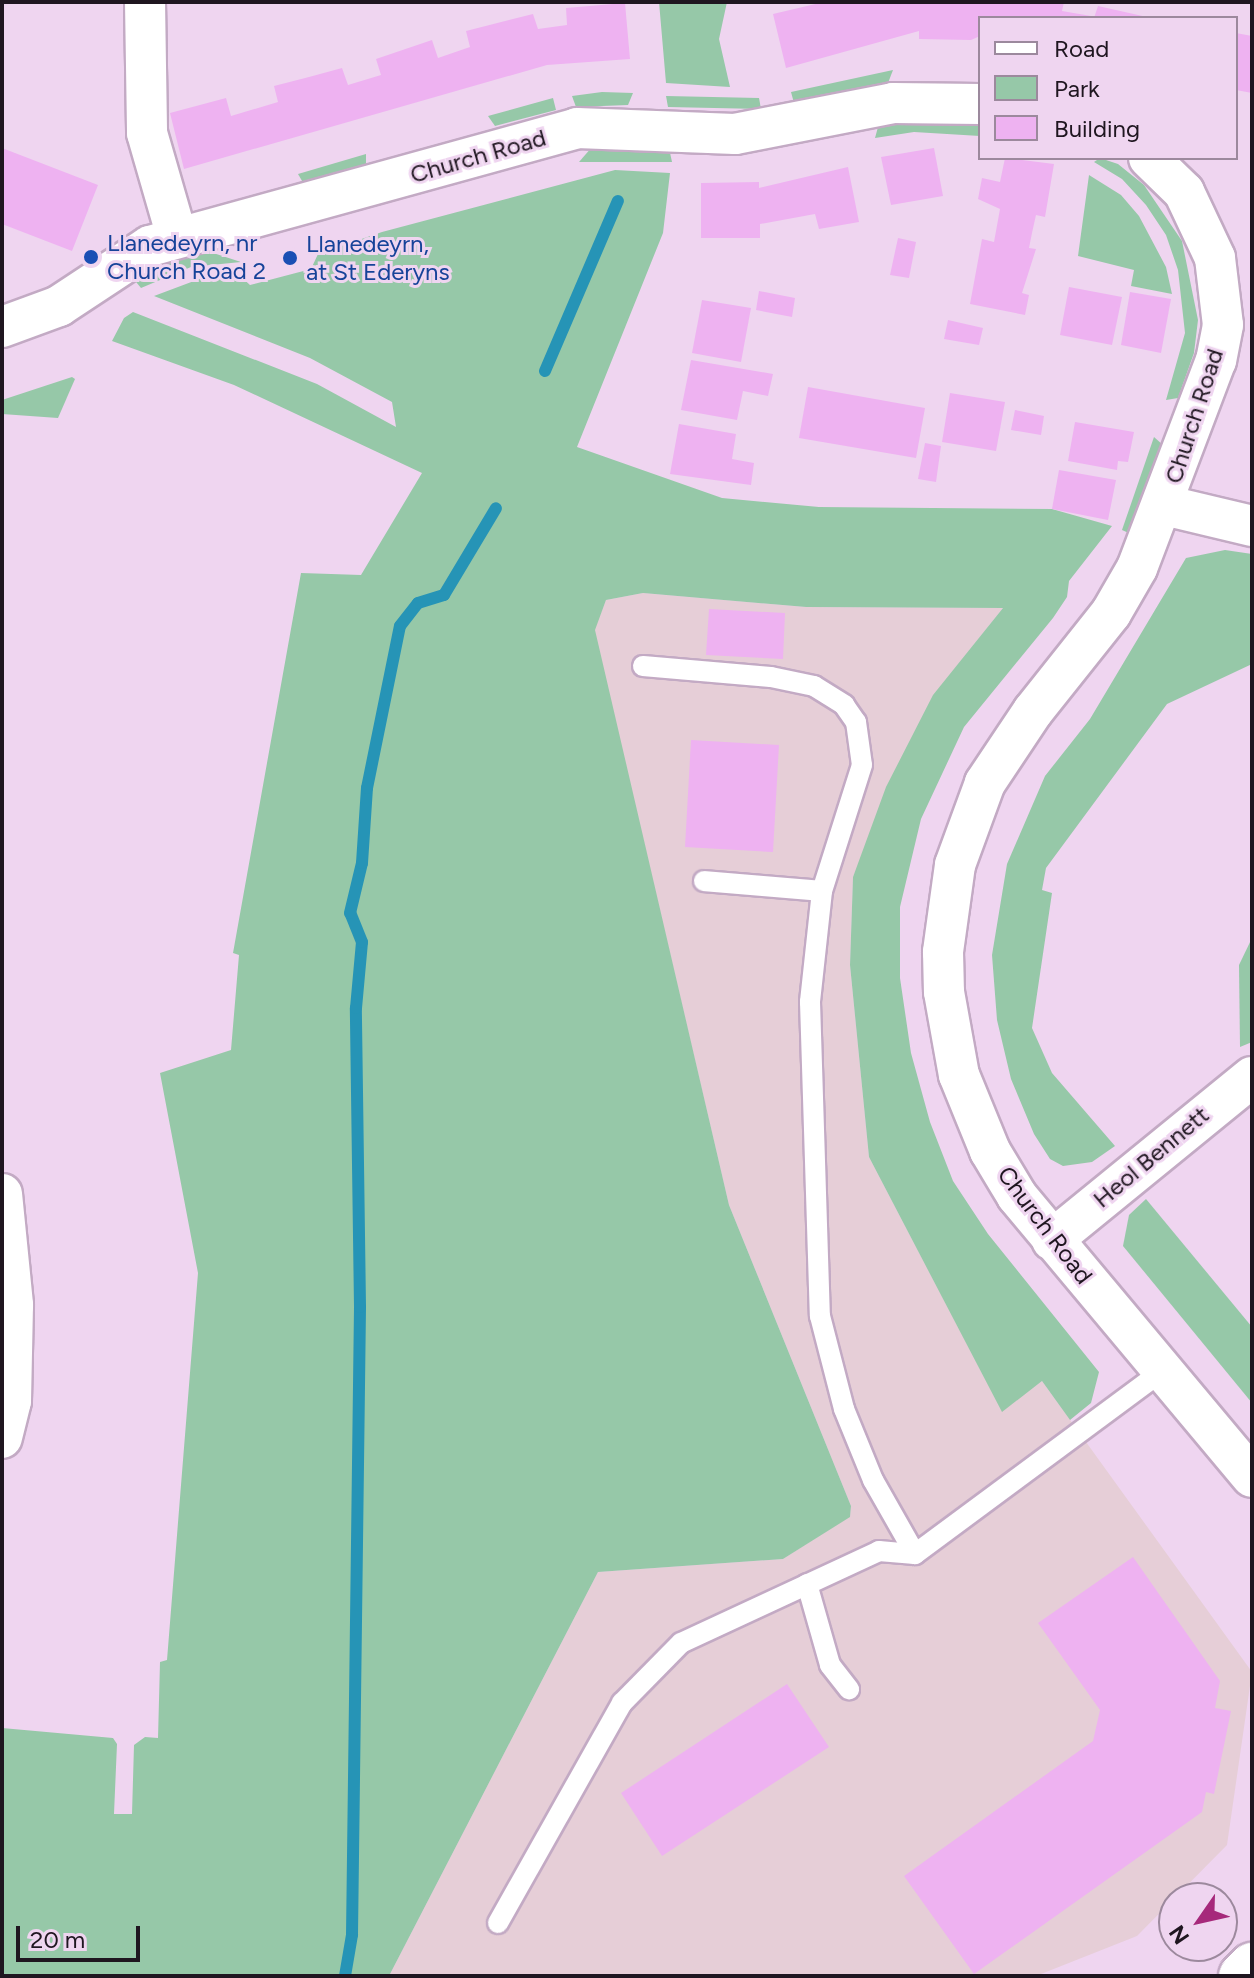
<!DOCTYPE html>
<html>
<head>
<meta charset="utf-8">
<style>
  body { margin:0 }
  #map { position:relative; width:1254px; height:1978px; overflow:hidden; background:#efd5f0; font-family:Figtree,sans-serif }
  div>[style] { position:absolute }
  .commercial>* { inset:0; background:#e6ced7 }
  .green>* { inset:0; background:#96c8a8 }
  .stream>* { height:12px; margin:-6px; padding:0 6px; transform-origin:6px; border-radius:6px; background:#2694b6 }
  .building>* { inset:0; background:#eeb2f1 }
  .roads { filter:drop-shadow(2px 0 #c3aac4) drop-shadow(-2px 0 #c3aac4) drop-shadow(0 2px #c3aac4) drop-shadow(0 -2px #c3aac4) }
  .lane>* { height:20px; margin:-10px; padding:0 10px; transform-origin:10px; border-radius:10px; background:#fff }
  .street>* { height:40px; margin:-20px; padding:0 20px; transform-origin:20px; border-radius:20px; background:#fff }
  .primary>* { height:44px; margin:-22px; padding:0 22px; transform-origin:22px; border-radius:22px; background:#fff }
  .dots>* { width:22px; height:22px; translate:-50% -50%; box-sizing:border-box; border:4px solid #efd5f0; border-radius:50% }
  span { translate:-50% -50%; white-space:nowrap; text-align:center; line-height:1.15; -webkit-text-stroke:6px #efd5f0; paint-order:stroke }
  .street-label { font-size:24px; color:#1f1620 }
  .transit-label { font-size:24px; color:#164399 }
  .left { translate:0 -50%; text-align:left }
  .frame { position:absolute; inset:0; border:4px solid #1f1620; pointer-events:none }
  .legend { position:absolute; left:978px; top:16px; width:260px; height:144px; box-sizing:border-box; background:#efd5f0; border:2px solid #9c899d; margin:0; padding:10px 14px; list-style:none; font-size:24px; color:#1f1620 }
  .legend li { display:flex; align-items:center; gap:16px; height:40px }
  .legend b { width:40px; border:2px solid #9c899d }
  .north { position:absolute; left:1158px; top:1882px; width:80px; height:80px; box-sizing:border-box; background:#efd5f0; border:2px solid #9c899d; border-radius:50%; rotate:236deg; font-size:22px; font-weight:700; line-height:32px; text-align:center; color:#1f1620 }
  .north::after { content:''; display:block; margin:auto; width:28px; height:36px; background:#a6297b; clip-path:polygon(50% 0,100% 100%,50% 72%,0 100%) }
  .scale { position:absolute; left:16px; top:1926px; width:124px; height:36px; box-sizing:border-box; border:4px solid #1f1620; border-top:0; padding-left:10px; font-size:24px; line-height:28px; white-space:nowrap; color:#1f1620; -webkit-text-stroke:6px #efd5f0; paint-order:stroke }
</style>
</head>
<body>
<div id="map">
  <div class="commercial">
    <i style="clip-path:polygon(643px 593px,806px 607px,1003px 608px,933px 696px,853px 877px,850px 965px,869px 1157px,1002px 1411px,1042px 1381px,1252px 1672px,1227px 1845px,1137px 1936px,1036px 1976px,389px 1976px,598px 1572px,783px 1559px,850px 1516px,851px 1506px,729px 1205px,594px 630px,606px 600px)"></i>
  </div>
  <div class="green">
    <i style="clip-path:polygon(659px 2px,727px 2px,719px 39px,730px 87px,666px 83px)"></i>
    <i style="clip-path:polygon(893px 70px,888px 83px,794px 103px,791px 92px)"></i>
    <i style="clip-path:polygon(602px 92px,633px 93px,628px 105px,576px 107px,572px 96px)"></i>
    <i style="clip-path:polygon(666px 96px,759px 98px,761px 109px,668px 107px)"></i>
    <i style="clip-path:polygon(553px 98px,556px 110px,495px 126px,488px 116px)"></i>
    <i style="clip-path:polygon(917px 121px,980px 125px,980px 136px,914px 132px,875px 138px,878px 127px)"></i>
    <i style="clip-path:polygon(592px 147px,669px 148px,672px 162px,579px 162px)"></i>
    <i style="clip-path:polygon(366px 154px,366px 167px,305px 186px,298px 174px)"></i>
    <i style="clip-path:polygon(1100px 158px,1118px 164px,1144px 185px,1182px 241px,1198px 320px,1194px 353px,1178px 398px,1166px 400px,1185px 333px,1178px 270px,1166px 235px,1146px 205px,1122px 179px,1094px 162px)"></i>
    <i style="clip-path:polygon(615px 170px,670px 173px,663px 233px,577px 447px,722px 498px,819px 507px,1052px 509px,1112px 526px,1069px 581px,1067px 597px,1053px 618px,964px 727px,921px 819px,900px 907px,900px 978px,911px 1053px,930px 1122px,953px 1181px,988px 1234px,1099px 1372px,1091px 1403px,1070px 1420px,1042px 1381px,1002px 1412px,869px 1157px,850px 965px,853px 877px,886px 787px,933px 695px,1003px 608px,806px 607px,643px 593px,606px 600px,595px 630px,729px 1205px,851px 1506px,850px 1517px,783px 1559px,598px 1572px,389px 1976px,2px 1976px,2px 1728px,113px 1738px,117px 1744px,114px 1814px,132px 1814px,134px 1745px,145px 1737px,158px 1738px,160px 1662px,167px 1660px,198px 1273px,160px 1073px,231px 1050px,239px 955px,233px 953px,301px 573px,361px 575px,422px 473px,234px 385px,112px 341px,124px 318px,133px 312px,317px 384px,396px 427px,392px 402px,310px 358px,154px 296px,202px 278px,238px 274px,250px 285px,311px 269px,318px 254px,382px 232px)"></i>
    <i style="clip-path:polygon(1089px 175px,1121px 195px,1139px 216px,1166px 267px,1172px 294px,1131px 286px,1134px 270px,1078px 256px)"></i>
    <i style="clip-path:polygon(207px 251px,241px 262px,191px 267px,141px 288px,132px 277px,176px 257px)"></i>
    <i style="clip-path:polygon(72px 377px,75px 379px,58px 418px,2px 414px,2px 400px)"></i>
    <i style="clip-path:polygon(1154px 437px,1163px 445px,1131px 534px,1122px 530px)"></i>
    <i style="clip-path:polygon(1225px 550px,1252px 554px,1252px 664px,1167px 704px,1046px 868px,1042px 890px,1052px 893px,1032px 1028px,1052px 1073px,1115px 1146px,1092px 1162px,1063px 1166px,1050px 1159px,1034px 1134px,1011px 1079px,997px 1020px,992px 955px,1007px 864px,1045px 776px,1090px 719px,1186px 558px)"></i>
    <i style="clip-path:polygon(1252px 938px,1252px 1042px,1240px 1047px,1239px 965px)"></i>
    <i style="clip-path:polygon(1146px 1199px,1252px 1327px,1252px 1403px,1123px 1246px,1129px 1215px)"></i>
  </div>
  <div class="stream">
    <i style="left:545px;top:371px;width:185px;rotate:-66.8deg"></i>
    <i style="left:345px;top:1976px;width:42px;rotate:-80.3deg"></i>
    <i style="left:352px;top:1935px;width:628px;rotate:-89.27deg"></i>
    <i style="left:360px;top:1307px;width:299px;rotate:-90.8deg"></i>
    <i style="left:356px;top:1008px;width:66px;rotate:-84.8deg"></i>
    <i style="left:362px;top:942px;width:31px;rotate:-112deg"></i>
    <i style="left:350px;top:913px;width:51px;rotate:-76.5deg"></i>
    <i style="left:362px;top:863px;width:75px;rotate:-86.2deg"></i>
    <i style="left:367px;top:788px;width:165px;rotate:-78.5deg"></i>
    <i style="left:400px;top:626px;width:29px;rotate:-52deg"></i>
    <i style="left:418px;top:603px;width:27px;rotate:-17deg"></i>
    <i style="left:444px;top:595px;width:101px;rotate:-59.1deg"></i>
  </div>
  <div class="building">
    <i style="clip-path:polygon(824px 2px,1064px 2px,1062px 11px,1091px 16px,980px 18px,980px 36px,971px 40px,919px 39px,919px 31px,786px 68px,773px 14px)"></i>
    <i style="clip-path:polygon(625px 3px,630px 59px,547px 65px,184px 169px,170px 113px,226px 98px,231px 116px,278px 102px,274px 86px,309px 77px,342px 68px,348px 85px,381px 75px,376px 59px,432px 40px,438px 58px,470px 47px,466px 31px,533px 14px,538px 29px,567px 25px,566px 8px)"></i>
    <i style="clip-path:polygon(1098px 6px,1147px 17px,1147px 18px,1094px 18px)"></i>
    <i style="clip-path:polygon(1236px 33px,1252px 36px,1252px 93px,1236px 90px)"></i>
    <i style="clip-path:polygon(2px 148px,98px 185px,72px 251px,2px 224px)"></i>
    <i style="clip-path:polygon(934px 148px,943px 196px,891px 205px,881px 157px)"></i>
    <i style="clip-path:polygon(1005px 158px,1054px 164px,1045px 217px,1036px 215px,1032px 233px,1029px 248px,1036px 249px,1022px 293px,1029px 295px,1025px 315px,970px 304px,982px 239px,994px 242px,1000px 209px,978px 199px,982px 178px,1000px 182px)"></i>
    <i style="clip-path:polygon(848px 167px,859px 222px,819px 229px,815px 214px,760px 224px,760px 238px,701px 238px,701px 183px,759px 182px,759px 188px)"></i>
    <i style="clip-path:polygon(898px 238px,916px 242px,909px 278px,890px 275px)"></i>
    <i style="clip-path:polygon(1069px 287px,1122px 297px,1112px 345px,1060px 335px)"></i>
    <i style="clip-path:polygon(759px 291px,795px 298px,792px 317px,756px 310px)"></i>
    <i style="clip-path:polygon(1130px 292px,1171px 299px,1161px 353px,1121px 345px)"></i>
    <i style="clip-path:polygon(702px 300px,751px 308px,741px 362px,692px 353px)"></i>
    <i style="clip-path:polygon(948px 320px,983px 328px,979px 345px,944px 339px)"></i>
    <i style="clip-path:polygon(691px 360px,773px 374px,768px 396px,743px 391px,737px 420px,681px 410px)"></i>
    <i style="clip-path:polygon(808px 387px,925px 408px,916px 458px,799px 438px)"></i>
    <i style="clip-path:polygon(950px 393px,1005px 402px,996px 451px,942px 442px)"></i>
    <i style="clip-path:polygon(1015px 410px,1044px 416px,1041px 435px,1011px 430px)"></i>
    <i style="clip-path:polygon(1075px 422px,1134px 432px,1128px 462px,1118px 461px,1117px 470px,1068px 461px)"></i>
    <i style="clip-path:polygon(679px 424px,736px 434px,732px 459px,754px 463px,751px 485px,670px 474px)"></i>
    <i style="clip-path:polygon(925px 443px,941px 446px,936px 482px,918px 479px)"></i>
    <i style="clip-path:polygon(1059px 470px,1116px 480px,1108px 520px,1052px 509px)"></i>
    <i style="clip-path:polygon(709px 609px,785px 613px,783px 659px,706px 655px)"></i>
    <i style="clip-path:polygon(691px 740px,779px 745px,773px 852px,685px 847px)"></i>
    <i style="clip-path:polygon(1133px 1557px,1220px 1681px,1215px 1708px,1231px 1711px,1214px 1794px,1206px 1792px,1202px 1812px,974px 1974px,904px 1876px,1093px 1741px,1100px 1710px,1038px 1623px)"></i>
    <i style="clip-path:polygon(787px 1684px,829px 1747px,662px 1856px,621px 1793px)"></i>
  </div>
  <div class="roads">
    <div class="lane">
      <i style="left:643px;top:666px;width:128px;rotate:4.9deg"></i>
      <i style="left:771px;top:677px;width:44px;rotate:11.8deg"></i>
      <i style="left:814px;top:686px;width:36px;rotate:32deg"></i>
      <i style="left:844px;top:705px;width:21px;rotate:55deg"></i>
      <i style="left:856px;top:722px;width:43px;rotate:82.1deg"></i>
      <i style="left:862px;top:765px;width:132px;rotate:107.6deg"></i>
      <i style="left:822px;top:891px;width:112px;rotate:96.2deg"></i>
      <i style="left:810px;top:1002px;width:314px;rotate:88.2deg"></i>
      <i style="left:820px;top:1316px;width:96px;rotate:75.5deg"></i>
      <i style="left:844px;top:1409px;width:77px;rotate:67.8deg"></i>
      <i style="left:873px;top:1480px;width:85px;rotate:60.4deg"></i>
      <i style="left:704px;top:881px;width:118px;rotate:4.8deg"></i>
      <i style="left:807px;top:1584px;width:84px;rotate:74.1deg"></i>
      <i style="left:830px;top:1665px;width:31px;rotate:52deg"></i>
      <i style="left:498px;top:1923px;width:253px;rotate:-60.6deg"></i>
      <i style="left:622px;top:1703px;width:84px;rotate:-45.5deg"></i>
      <i style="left:681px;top:1643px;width:218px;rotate:-24.9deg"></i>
      <i style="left:879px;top:1551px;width:36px;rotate:5deg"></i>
      <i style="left:915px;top:1554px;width:306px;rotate:-36.5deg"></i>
    </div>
    <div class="street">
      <i style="left:145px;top:2px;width:131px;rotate:89.1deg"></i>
      <i style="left:147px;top:133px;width:108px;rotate:73.9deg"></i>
      <i style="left:1149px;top:158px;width:49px;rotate:44.2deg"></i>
      <i style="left:1184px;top:192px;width:73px;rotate:64.8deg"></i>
      <i style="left:1215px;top:258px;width:67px;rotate:83.2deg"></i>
      <i style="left:1223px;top:325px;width:36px;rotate:101deg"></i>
      <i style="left:1216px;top:360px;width:222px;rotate:110.8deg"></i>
      <i style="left:1137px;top:568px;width:52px;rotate:120deg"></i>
      <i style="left:1111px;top:613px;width:125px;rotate:128.5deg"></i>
      <i style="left:1033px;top:711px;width:87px;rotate:123.7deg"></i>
      <i style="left:985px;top:783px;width:87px;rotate:110.1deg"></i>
      <i style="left:955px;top:865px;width:88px;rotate:97.9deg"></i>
      <i style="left:943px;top:952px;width:40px;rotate:88.6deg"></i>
      <i style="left:944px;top:992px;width:84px;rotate:79.8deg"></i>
      <i style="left:959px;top:1075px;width:82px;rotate:67.8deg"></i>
      <i style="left:990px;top:1151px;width:52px;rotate:59deg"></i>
      <i style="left:1017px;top:1196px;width:366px;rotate:50.1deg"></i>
      <i style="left:2px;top:327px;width:61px;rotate:-20.2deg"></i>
      <i style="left:59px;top:306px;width:109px;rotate:-33.4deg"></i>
      <i style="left:150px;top:246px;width:443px;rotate:-15.4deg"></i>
      <i style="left:577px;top:128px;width:158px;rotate:2.2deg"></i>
      <i style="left:735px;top:134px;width:161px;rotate:-11.1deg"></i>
      <i style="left:893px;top:103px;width:87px;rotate:0.7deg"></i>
      <i style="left:1164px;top:505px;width:90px;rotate:13.4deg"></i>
      <i style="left:2px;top:1194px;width:112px;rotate:84.3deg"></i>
      <i style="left:13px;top:1305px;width:96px;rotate:91.2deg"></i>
      <i style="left:11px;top:1401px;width:38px;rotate:104deg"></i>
      <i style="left:1052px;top:1240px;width:258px;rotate:-39.2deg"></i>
    </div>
    <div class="primary">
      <i style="left:1241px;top:1976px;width:16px;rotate:-45deg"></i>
    </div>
  </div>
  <div class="dots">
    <i style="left:91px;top:257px;background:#1a4fb4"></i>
    <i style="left:290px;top:258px;background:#1a4fb4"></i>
  </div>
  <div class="street-label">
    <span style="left:478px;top:156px;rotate:-16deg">Church Road</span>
    <span style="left:1194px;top:416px;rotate:-72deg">Church Road</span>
    <span style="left:1151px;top:1157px;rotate:-40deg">Heol Bennett</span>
    <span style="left:1045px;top:1225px;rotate:53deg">Church Road</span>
  </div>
  <div class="transit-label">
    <span class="left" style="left:107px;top:257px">Llanedeyrn, nr<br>Church Road 2</span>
    <span class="left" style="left:306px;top:258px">Llanedeyrn,<br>at St Ederyns</span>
  </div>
  <div class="frame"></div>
  <ul class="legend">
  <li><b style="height:10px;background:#fff"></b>Road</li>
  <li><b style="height:22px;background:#96c8a8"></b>Park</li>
  <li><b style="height:22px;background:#eeb2f1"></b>Building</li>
  </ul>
  <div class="north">N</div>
  <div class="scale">20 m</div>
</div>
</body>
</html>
